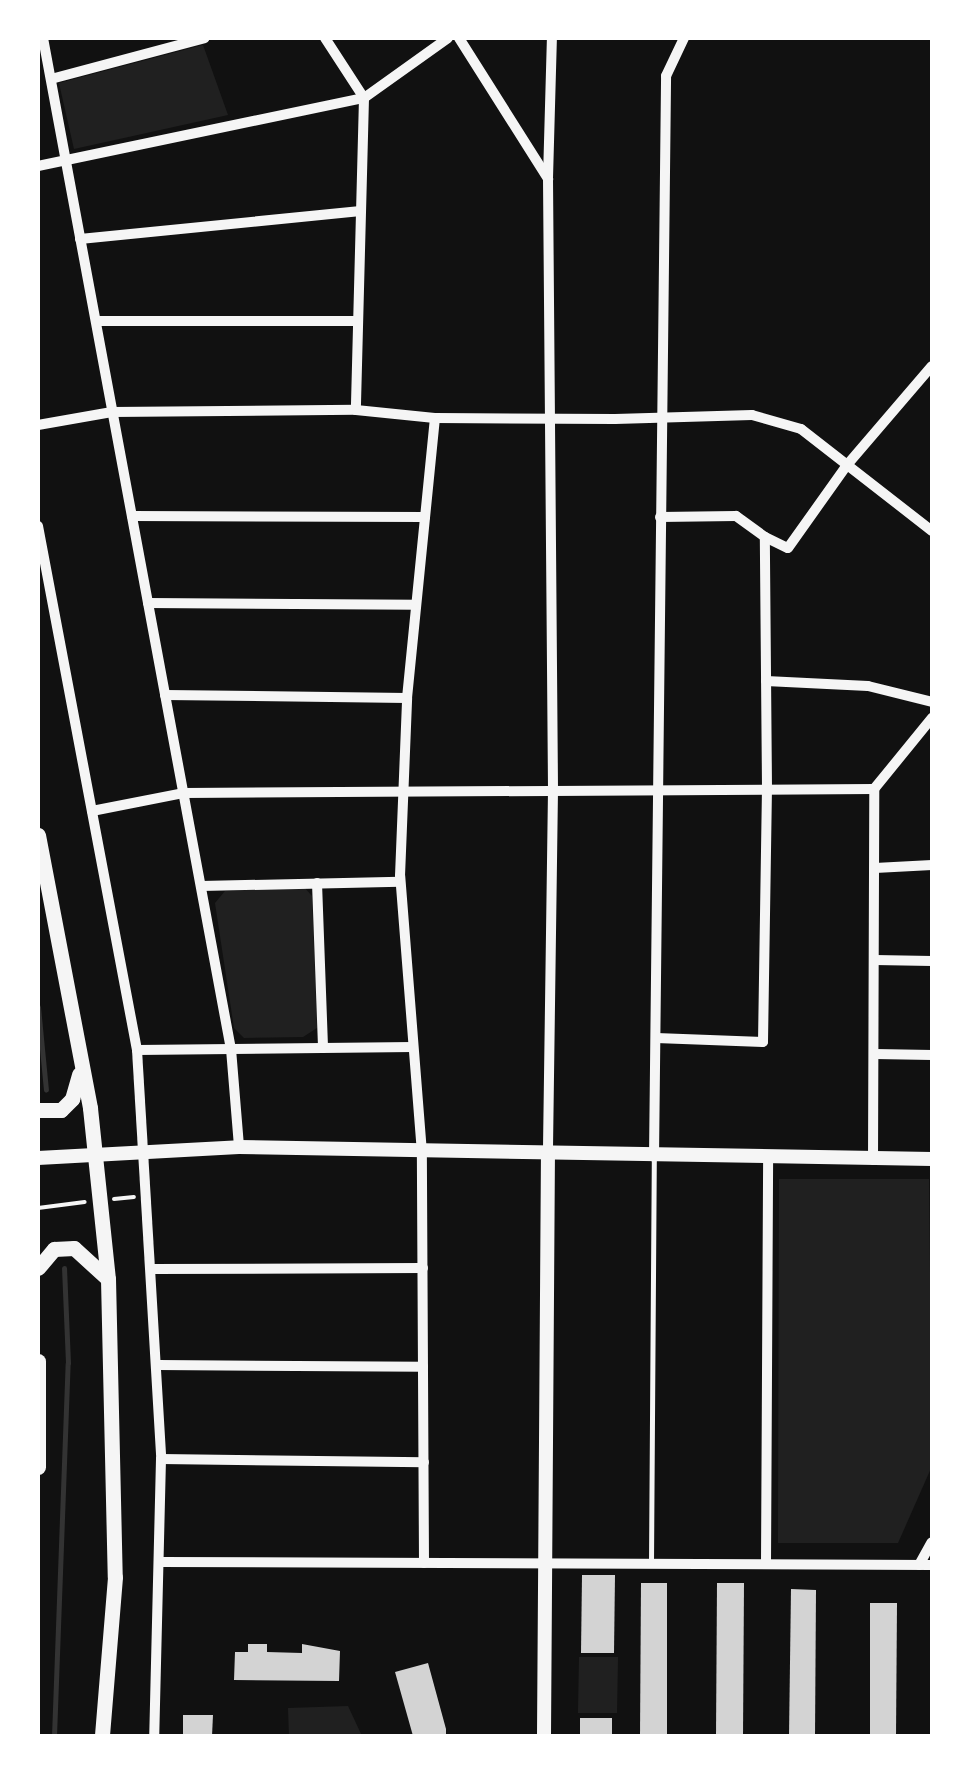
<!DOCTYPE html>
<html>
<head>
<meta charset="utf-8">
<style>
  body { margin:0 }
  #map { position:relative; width:970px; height:1774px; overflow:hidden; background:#111; font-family:"Work Sans",sans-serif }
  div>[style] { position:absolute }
  .green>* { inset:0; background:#202020 }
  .stream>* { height:5px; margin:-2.5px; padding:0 2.5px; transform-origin:2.5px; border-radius:2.5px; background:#333 }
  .building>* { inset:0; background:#d3d3d3 }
  .path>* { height:4px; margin:-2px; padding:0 2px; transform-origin:2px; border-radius:2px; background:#f5f5f5 }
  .service>* { height:5px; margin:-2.5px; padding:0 2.5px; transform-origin:2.5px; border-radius:2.5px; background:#f5f5f5 }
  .minor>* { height:10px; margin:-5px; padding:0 5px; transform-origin:5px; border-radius:5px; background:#f5f5f5 }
  .tertiary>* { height:14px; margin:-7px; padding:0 7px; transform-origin:7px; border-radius:7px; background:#f5f5f5 }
  .secondary>* { height:15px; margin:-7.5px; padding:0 7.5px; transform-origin:7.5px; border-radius:7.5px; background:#f5f5f5 }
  span { translate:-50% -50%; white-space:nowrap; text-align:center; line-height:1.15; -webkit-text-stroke:9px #fff; paint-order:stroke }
  .frame { position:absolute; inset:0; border:40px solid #fff; pointer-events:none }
</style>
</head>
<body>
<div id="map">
  <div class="green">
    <i style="clip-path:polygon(203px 45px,228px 115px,74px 149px,59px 83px)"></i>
    <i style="clip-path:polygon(304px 887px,312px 896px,317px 1028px,303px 1037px,244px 1038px,234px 1028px,215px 903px,225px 891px)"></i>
    <i style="clip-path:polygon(779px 1179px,929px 1179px,932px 1466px,898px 1543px,778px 1543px)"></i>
    <i style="clip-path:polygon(579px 1657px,618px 1657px,617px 1713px,578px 1713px)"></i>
    <i style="clip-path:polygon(348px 1706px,362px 1736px,289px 1736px,288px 1708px)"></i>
  </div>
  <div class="stream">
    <i style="left:38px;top:1007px;width:83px;rotate:84.5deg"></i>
    <i style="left:54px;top:1736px;width:373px;rotate:-87.9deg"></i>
    <i style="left:68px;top:1363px;width:95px;rotate:-92.4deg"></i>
  </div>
  <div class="building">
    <i style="clip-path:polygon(582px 1575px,615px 1575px,614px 1653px,581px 1653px)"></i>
    <i style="clip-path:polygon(641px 1583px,667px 1583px,667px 1736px,640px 1736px)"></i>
    <i style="clip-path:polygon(717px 1583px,744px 1583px,743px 1736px,716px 1736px)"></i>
    <i style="clip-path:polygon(791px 1589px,816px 1590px,815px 1736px,789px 1736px)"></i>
    <i style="clip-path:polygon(870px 1603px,897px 1603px,896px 1736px,870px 1736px)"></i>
    <i style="clip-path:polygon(248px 1644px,267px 1644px,267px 1652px,302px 1653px,302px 1644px,340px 1651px,339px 1681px,234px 1680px,235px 1652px,248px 1652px)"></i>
    <i style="clip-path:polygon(428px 1663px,446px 1729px,446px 1736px,413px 1736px,395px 1672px)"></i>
    <i style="clip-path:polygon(183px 1715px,213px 1715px,212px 1736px,183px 1736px)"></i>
    <i style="clip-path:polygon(580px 1718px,612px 1718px,612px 1736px,580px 1736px)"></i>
  </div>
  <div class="path">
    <i style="left:114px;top:1199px;width:20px;rotate:-6deg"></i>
    <i style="left:38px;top:1208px;width:47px;rotate:-7.3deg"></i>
  </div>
  <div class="service">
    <i style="left:651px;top:1563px;width:403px;rotate:-89.6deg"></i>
  </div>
  <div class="minor">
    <i style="left:43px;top:38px;width:1028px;rotate:79.47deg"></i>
    <i style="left:231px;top:1049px;width:98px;rotate:85.3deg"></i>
    <i style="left:325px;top:38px;width:72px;rotate:57deg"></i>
    <i style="left:364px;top:98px;width:312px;rotate:91.5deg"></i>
    <i style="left:459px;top:38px;width:167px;rotate:57.7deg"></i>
    <i style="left:548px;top:179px;width:611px;rotate:89.53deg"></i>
    <i style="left:553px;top:790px;width:363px;rotate:90.8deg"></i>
    <i style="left:51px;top:79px;width:159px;rotate:-14.9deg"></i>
    <i style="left:38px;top:166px;width:333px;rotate:-11.8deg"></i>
    <i style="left:364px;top:98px;width:103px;rotate:-35.5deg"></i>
    <i style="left:548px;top:178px;width:140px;rotate:-88.4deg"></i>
    <i style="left:80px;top:239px;width:282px;rotate:-5.7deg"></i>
    <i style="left:96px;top:321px;width:261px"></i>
    <i style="left:38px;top:425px;width:75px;rotate:-10deg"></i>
    <i style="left:112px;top:412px;width:244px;rotate:-0.5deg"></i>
    <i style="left:356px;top:410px;width:79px;rotate:5.8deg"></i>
    <i style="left:435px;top:418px;width:180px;rotate:0.3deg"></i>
    <i style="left:615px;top:419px;width:137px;rotate:-1.7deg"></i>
    <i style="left:752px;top:415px;width:51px;rotate:15.9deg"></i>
    <i style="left:801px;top:429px;width:166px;rotate:37.9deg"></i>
    <i style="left:132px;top:516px;width:293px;rotate:0.2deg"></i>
    <i style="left:38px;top:526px;width:533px;rotate:79.3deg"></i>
    <i style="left:137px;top:1050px;width:410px;rotate:86.6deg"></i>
    <i style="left:161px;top:1459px;width:277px;rotate:91.4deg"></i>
    <i style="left:765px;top:537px;width:25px;rotate:26deg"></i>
    <i style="left:788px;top:548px;width:102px;rotate:-54.6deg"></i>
    <i style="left:847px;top:465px;width:130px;rotate:-49.4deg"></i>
    <i style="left:148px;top:603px;width:268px;rotate:0.4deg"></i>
    <i style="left:766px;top:681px;width:102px;rotate:2.8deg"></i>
    <i style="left:868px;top:686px;width:66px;rotate:14deg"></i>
    <i style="left:165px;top:695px;width:242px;rotate:0.7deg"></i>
    <i style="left:92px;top:811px;width:94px;rotate:-11.1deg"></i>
    <i style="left:184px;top:793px;width:690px;rotate:-0.33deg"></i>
    <i style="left:875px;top:868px;width:57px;rotate:-3deg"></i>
    <i style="left:317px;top:883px;width:165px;rotate:87.9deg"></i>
    <i style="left:201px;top:886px;width:199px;rotate:-1.2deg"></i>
    <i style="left:875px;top:960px;width:57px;rotate:1deg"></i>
    <i style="left:656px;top:1038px;width:107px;rotate:2.1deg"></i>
    <i style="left:763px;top:1042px;width:254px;rotate:-89.1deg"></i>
    <i style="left:767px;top:788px;width:251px;rotate:-90.5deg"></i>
    <i style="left:765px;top:537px;width:36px;rotate:-144deg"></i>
    <i style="left:736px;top:516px;width:76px;rotate:179.2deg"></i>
    <i style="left:137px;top:1050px;width:276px;rotate:-0.6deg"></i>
    <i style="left:875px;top:1054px;width:57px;rotate:1deg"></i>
    <i style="left:654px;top:1157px;width:1081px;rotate:-89.36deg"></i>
    <i style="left:666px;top:76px;width:42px;rotate:-64.7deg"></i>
    <i style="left:873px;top:1160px;width:371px;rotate:-89.8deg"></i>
    <i style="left:874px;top:789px;width:92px;rotate:-50.8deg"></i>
    <i style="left:153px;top:1269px;width:270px;rotate:-0.2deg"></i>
    <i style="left:158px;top:1365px;width:265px;rotate:0.4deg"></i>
    <i style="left:161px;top:1459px;width:263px;rotate:0.7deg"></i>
    <i style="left:161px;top:1562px;width:771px;rotate:0.22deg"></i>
    <i style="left:424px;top:1563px;width:410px;rotate:-90.3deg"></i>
    <i style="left:422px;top:1153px;width:278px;rotate:-94.5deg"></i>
    <i style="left:400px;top:876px;width:178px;rotate:-87.7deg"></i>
    <i style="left:407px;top:698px;width:281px;rotate:-84.3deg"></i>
    <i style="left:766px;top:1564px;width:406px;rotate:-89.7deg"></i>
    <i style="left:919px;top:1565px;width:26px;rotate:-61deg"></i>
  </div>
  <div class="tertiary">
    <i style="left:38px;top:1158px;width:201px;rotate:-3.1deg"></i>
    <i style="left:239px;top:1147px;width:693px;rotate:0.99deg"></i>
    <i style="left:544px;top:1736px;width:583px;rotate:-89.61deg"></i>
  </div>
  <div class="secondary">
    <i style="left:38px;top:835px;width:278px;rotate:79.2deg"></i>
    <i style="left:90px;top:1108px;width:172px;rotate:84deg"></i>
    <i style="left:108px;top:1279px;width:298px;rotate:88.7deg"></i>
    <i style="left:115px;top:1577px;width:160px;rotate:94.7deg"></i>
    <i style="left:38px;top:1110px;width:23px"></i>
    <i style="left:61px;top:1110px;width:16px;rotate:-45deg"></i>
    <i style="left:72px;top:1099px;width:26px;rotate:-74deg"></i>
    <i style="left:38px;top:1268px;width:25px;rotate:-50deg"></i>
    <i style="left:54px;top:1249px;width:20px;rotate:-3deg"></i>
    <i style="left:74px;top:1248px;width:46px;rotate:42.4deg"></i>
    <i style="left:38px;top:1361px;width:106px;rotate:90deg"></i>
  </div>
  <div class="frame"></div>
</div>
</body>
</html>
